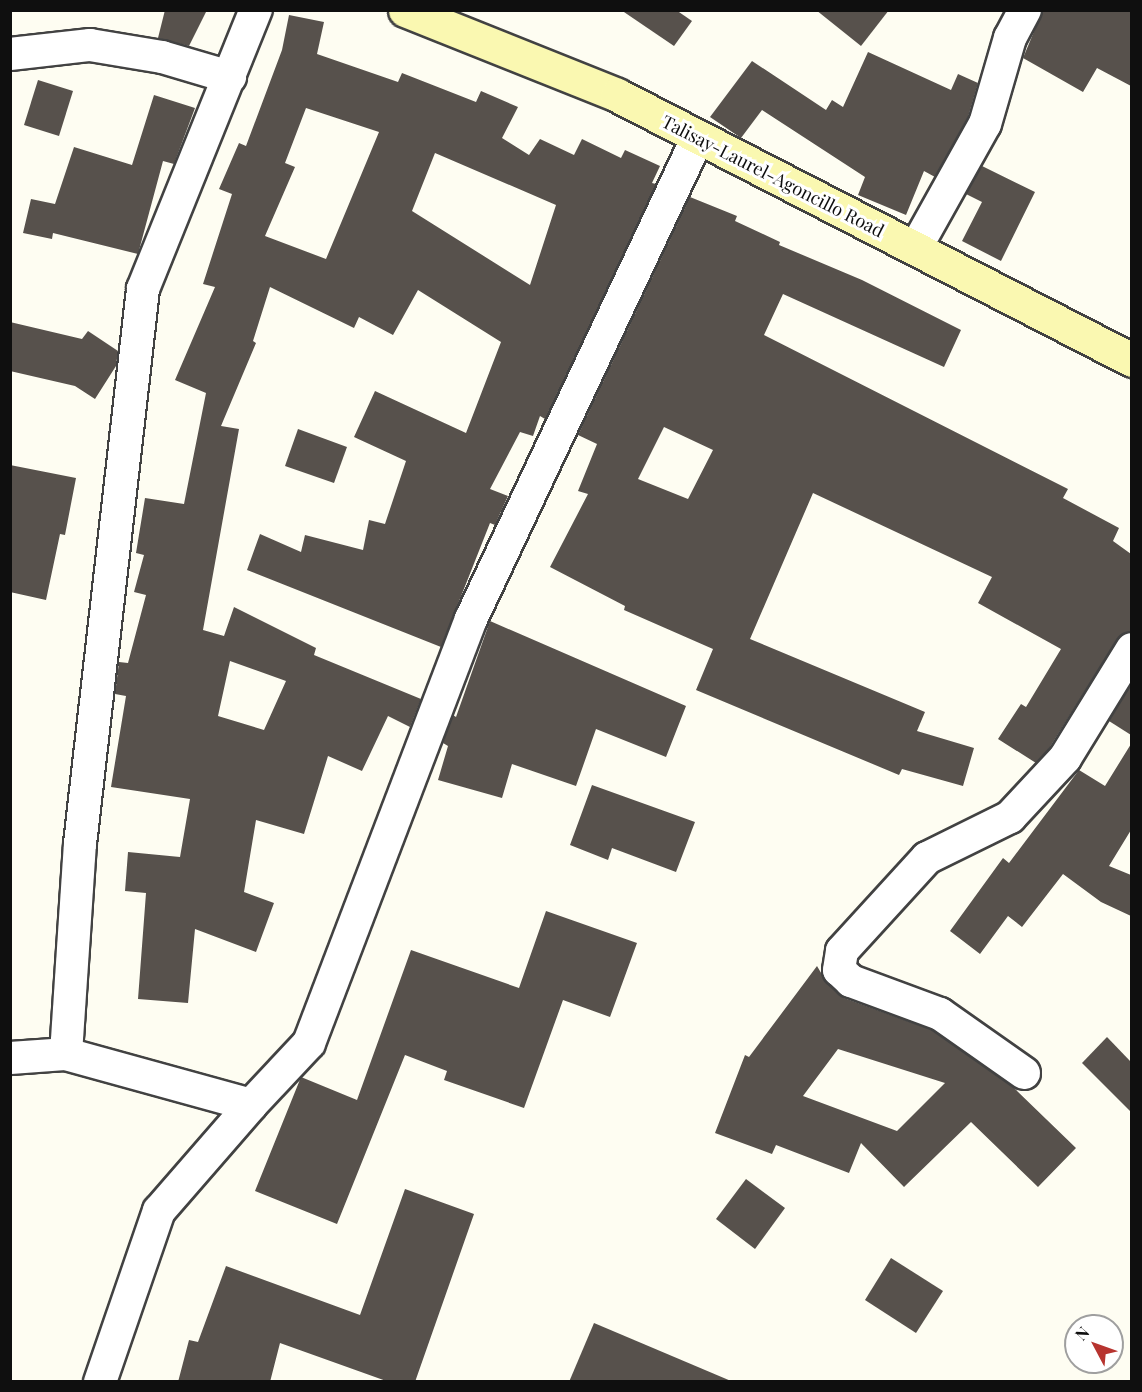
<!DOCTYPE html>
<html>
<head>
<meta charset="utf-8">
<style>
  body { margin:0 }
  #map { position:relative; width:1142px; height:1392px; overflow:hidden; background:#fefdf2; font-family:"Playfair Display",serif }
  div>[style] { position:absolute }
  .building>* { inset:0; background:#57514c }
  .roads { filter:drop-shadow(2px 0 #424242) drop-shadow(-2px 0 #424242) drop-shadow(0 2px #424242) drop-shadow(0 -2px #424242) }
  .minor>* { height:32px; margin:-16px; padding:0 16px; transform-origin:16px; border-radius:16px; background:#fff }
  .secondary>* { height:33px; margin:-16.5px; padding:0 16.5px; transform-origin:16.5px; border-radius:16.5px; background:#faf8b1 }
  span { translate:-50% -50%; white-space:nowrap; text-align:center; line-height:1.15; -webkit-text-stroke:6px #fff; paint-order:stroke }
  .street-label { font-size:18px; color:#0f0f0f }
  .frame { position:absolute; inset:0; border:12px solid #0f0f0f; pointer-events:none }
  .north { position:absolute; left:1064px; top:1314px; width:60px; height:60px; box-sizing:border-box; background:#fff; border:2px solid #9f9f9f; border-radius:50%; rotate:311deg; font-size:16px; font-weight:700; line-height:24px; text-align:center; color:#0f0f0f }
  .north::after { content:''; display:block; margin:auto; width:21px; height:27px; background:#b7342f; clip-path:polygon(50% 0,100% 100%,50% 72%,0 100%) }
</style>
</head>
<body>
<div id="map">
  <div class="building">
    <i style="clip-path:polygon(165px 10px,207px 10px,189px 46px,158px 38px)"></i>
    <i style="clip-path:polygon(621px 10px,676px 10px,692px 21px,674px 46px)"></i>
    <i style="clip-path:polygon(816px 10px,889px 10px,861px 46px)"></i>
    <i style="clip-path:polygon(1043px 10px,1131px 10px,1131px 86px,1097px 68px,1083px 92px,1023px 58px)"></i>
    <i style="clip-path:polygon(evenodd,289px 15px,324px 22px,317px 54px,398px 82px,402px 73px,476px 102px,481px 91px,518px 107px,502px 138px,529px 155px,540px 139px,574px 155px,582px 139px,621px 158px,625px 150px,660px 166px,652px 183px,656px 184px,545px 419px,540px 416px,533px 436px,520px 432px,490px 489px,508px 496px,495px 525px,490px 523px,441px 647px,247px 570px,260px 534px,301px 552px,305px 535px,363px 550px,369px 520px,385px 524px,406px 461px,354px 437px,375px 391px,466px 433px,501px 342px,418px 290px,393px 335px,359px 317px,354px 328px,270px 287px,253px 341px,256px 343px,221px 426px,239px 429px,203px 630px,224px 636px,234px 607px,316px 648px,314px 655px,421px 699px,410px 727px,388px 716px,362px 771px,328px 756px,304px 834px,256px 820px,244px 892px,274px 903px,256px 952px,195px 929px,188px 1003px,138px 999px,146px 893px,125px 891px,128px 852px,180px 857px,190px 799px,111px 787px,126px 696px,115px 694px,119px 662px,128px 663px,146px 595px,134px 592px,144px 555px,136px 553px,145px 498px,184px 504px,206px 393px,175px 380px,215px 287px,203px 284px,232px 194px,219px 189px,239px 143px,246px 146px,282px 50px,289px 15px,306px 108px,379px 132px,326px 259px,265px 236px,295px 167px,285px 163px,306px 108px,289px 15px,435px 153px,556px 205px,530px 285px,412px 211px,435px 153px,289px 15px,230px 661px,286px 681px,264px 730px,218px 716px,230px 661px)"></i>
    <i style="clip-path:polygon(868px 52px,951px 90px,958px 74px,978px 83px,968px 117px,935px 177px,924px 171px,906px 215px,858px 195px,865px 177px,762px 110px,741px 138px,710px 117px,752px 61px,826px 110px,832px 100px,843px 107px)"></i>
    <i style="clip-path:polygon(38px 80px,73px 91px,59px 136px,24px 125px)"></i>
    <i style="clip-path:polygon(154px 95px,195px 108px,174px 164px,163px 161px,138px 254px,53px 233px,52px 239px,23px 233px,31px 199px,55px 204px,74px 147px,132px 165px)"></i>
    <i style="clip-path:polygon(982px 166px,1035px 192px,1001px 261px,962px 241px,982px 202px,966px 194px)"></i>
    <i style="clip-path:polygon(evenodd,690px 197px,737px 216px,735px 221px,780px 242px,779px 245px,862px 280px,961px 330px,944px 367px,783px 294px,764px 335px,1068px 489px,1063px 498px,1119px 528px,1113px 541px,1131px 554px,1131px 631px,1117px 640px,1048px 750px,1036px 763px,998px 739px,1021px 704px,1026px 707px,1061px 649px,978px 603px,992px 577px,813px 493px,750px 639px,925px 712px,917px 731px,974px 748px,963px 786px,902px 769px,899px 775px,696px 690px,713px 649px,624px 610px,625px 606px,550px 567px,588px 494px,578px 491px,597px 444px,578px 435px,690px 197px,664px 427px,713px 450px,688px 499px,638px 479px,664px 427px)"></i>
    <i style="clip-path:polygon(10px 322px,82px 339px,88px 331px,118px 351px,116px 366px,95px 399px,75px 386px,10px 371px)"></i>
    <i style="clip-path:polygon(298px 429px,347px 447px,334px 483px,285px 466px)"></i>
    <i style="clip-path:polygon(10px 465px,76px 478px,65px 535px,60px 534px,46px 600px,10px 592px)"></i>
    <i style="clip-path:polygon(490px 621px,686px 706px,666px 757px,596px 729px,576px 786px,512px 764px,502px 798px,438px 780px,448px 746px,443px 743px,453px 715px,456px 717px)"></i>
    <i style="clip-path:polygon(1131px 684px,1131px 735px,1109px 721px)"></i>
    <i style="clip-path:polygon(1131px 744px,1131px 830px,1109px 866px,1131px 875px,1131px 916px,1101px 902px,1063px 874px,1022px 927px,1008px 916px,980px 954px,950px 931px,1003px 858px,1009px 863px,1079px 770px,1105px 786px)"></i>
    <i style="clip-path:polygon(592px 785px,695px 822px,676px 872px,612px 848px,608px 860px,570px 845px)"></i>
    <i style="clip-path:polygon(546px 911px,637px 943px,610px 1017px,563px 1000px,524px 1108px,444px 1080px,447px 1071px,405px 1055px,337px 1224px,255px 1191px,301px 1077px,357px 1100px,411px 950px,519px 988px)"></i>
    <i style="clip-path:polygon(evenodd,817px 966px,827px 983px,844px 998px,932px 1030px,1013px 1087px,1076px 1148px,1038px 1187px,971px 1122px,904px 1187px,861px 1143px,849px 1173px,776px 1145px,772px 1154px,715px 1133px,745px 1055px,749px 1057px,817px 966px,838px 1049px,945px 1083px,897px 1131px,803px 1096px,838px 1049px)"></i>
    <i style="clip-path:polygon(1107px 1037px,1131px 1062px,1131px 1112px,1082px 1063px)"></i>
    <i style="clip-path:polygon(746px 1179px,785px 1208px,755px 1249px,716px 1219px)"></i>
    <i style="clip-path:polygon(405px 1189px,474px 1214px,415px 1382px,389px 1382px,280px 1343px,270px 1382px,178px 1382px,189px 1340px,198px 1342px,226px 1266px,360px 1315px)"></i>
    <i style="clip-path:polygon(891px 1258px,943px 1291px,916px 1333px,865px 1300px)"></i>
    <i style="clip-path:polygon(594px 1323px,731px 1381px,731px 1382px,569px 1382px)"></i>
  </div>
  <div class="roads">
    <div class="minor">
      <i style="left:10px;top:54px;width:81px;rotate:-6.4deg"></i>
      <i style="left:90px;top:45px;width:73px;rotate:9.5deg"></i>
      <i style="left:162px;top:57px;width:71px;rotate:16.4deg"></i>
      <i style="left:915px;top:249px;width:143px;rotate:-60.8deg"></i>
      <i style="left:985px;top:124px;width:90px;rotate:-73.8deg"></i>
      <i style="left:1010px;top:38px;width:32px;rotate:-62deg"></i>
      <i style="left:10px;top:1058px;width:56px;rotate:-4.1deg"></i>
      <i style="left:1024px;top:1073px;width:103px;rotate:-144.9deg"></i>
      <i style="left:940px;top:1014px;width:95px;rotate:-159.7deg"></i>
      <i style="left:851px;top:981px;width:16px;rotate:-137deg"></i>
      <i style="left:839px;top:970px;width:19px;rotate:-81deg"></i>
      <i style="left:842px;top:951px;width:126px;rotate:-47.6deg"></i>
      <i style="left:927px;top:858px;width:93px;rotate:-26.3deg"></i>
      <i style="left:1010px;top:817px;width:81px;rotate:-47deg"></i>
      <i style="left:1065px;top:758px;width:128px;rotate:-58.4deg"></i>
      <i style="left:251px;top:1105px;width:85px;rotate:-46.9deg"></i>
      <i style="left:309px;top:1043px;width:454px;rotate:-69.1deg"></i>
      <i style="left:471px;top:619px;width:533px;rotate:-64.78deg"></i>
      <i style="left:100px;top:1382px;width:181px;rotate:-71deg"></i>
      <i style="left:159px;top:1211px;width:140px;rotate:-49deg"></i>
      <i style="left:251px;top:1105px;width:192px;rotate:-164.6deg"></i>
      <i style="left:66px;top:1054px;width:210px;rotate:-86.2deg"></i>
      <i style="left:80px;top:844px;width:559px;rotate:-83.52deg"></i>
      <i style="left:143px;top:289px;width:301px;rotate:-68deg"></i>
    </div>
    <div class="secondary">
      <i style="left:405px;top:10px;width:228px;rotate:21.8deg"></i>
      <i style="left:617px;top:95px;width:579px;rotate:27.23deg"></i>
    </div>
  </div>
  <div class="street-label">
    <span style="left:773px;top:176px;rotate:27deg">Talisay-Laurel-Agoncillo Road</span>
  </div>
  <div class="frame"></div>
  <div class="north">N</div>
</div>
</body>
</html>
